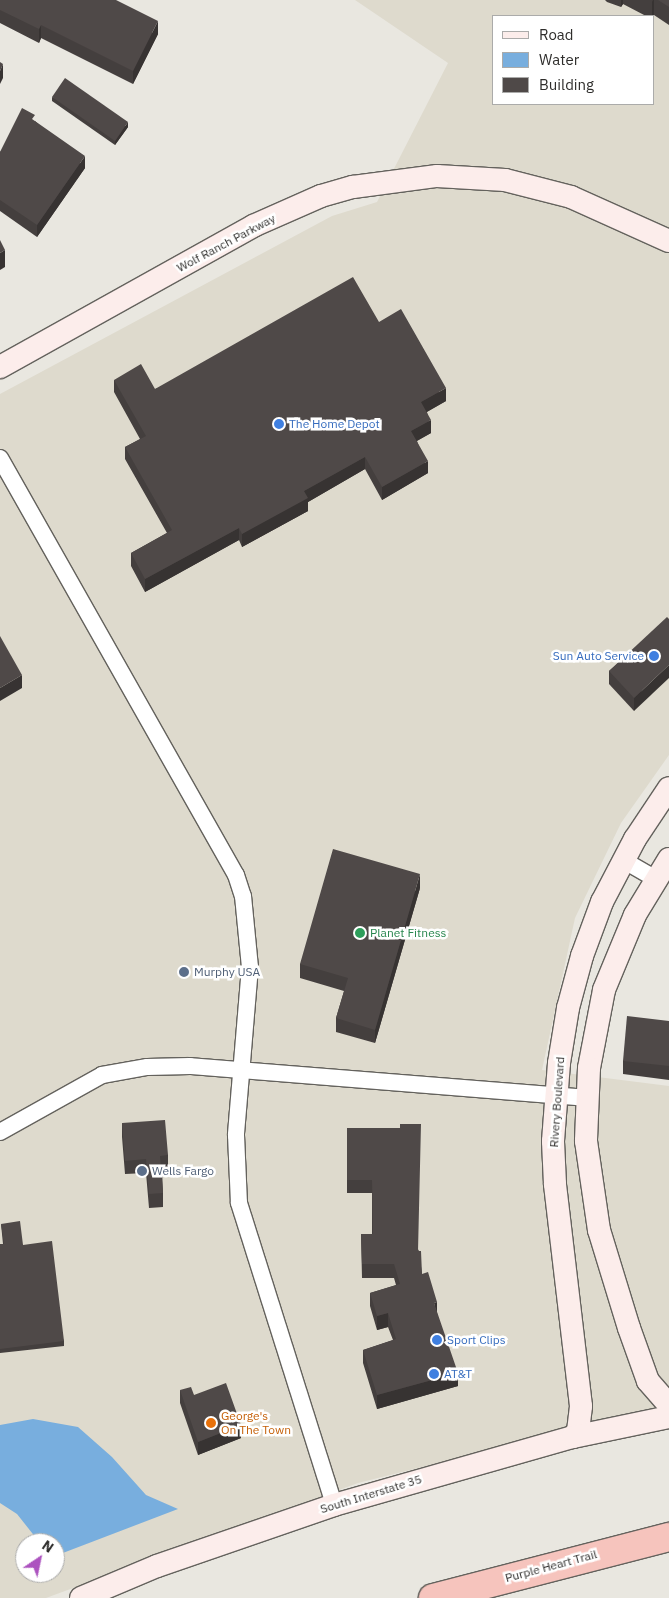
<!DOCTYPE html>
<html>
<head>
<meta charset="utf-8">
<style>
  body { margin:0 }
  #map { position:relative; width:669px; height:1598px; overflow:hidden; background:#e9e7e0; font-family:"IBM Plex Sans",sans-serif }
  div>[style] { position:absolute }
  .built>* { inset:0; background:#dedacd }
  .water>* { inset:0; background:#78aede }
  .roads { filter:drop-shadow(1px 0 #64625d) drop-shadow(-1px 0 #64625d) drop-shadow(0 1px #64625d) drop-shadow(0 -1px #64625d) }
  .street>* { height:16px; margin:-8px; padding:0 8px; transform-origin:8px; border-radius:8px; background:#fff }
  .secondary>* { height:22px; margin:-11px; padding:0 11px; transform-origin:11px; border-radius:11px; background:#fcedeb }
  .highway>* { height:28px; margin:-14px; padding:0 14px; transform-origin:14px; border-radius:14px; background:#f6c4bd }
  .wall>* { inset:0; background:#443f3e }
  .shaded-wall>* { inset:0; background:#373332 }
  .building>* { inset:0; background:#4f4948 }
  .dots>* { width:14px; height:14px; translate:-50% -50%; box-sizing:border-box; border:2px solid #fff; border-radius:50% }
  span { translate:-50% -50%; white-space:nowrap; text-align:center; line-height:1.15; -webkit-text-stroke:5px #fff; paint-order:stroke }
  .street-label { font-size:12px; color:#2e2d2b }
  .shop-label { font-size:12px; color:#366cbe }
  .left { translate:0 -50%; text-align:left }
  .right { translate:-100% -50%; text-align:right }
  .leisure-label { font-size:12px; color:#27864d }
  .service-label { font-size:12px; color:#4e5e75 }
  .food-label { font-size:12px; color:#c56008 }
  .legend { position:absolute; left:492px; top:15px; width:162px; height:90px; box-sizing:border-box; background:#fff; border:1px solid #ababaa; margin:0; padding:6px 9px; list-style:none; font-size:15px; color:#2e2d2b }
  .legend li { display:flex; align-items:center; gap:10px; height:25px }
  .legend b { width:25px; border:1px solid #ababaa }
  .north { position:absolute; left:15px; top:1533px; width:50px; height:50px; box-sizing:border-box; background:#fff; border:1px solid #ababaa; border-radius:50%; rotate:34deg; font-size:14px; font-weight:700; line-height:20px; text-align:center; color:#2e2d2b }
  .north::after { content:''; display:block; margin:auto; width:18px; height:22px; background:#ac53bf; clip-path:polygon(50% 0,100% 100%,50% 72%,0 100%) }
</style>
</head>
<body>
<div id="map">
  <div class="built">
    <i style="clip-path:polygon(evenodd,355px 0,669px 0,669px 755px,621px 823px,575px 918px,542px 1070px,669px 1086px,669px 1405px,358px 1483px,46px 1598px,0 1598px,0 394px,332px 216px,377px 202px,448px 63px,355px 0,493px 16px,653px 16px,653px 104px,493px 104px,493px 16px,355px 0,25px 1543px,55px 1543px,55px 1573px,25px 1573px,25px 1543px)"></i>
  </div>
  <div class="water">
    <i style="clip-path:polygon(33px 1419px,78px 1427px,112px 1457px,146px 1495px,178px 1509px,55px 1556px,55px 1543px,40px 1543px,17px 1514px,0 1503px,0 1425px)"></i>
  </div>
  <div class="roads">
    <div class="street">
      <i style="left:0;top:458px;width:479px;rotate:60.5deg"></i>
      <i style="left:236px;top:875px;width:22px;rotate:72deg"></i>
      <i style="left:243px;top:896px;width:71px;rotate:84.4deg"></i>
      <i style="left:250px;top:967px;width:169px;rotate:94.8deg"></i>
      <i style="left:236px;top:1135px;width:68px;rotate:87.5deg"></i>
      <i style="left:239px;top:1203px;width:317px;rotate:72.5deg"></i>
      <i style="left:623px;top:860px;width:38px;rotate:30deg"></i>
      <i style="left:0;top:1132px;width:117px;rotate:-29.2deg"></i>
      <i style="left:102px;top:1075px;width:46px;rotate:-10.1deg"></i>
      <i style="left:147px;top:1067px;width:43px;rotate:-1.3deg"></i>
      <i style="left:190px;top:1066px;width:398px;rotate:4.6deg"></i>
    </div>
    <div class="secondary">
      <i style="left:0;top:367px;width:290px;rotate:-29.1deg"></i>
      <i style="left:253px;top:226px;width:74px;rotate:-23.8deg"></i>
      <i style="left:321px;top:196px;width:33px;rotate:-16deg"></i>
      <i style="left:353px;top:187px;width:85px;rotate:-7.5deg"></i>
      <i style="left:437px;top:176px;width:68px;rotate:3.4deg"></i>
      <i style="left:505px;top:180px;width:68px;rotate:14.4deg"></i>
      <i style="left:571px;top:197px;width:107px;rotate:24.2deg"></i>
      <i style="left:669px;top:859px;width:66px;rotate:121.3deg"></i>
      <i style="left:635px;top:915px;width:81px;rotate:112.5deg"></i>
      <i style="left:604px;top:990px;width:79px;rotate:100.9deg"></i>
      <i style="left:589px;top:1068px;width:73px;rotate:92.4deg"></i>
      <i style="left:586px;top:1141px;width:90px;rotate:81.7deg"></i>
      <i style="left:599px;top:1230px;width:102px;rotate:73deg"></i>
      <i style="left:629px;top:1328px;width:56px;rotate:70.3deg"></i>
      <i style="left:648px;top:1381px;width:32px;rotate:49deg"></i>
      <i style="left:573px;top:1437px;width:8px;rotate:-50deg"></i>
      <i style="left:578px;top:1431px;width:25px;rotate:-83deg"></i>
      <i style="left:581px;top:1406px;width:224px;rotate:-96.7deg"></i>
      <i style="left:555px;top:1184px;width:43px;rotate:-92.7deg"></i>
      <i style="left:553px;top:1141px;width:78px;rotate:-85.6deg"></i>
      <i style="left:559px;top:1063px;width:56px;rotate:-80.7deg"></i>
      <i style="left:568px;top:1008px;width:54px;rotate:-74.9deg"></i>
      <i style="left:582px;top:956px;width:58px;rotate:-69.7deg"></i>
      <i style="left:602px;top:902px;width:71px;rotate:-62.4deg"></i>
      <i style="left:635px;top:839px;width:61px;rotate:-56.3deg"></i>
      <i style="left:81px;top:1598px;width:82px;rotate:-22.8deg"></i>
      <i style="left:157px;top:1566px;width:187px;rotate:-19deg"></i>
      <i style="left:334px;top:1505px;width:248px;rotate:-15.9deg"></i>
      <i style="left:573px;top:1437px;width:98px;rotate:-11.8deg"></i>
    </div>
    <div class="highway">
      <i style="left:433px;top:1598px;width:244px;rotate:-14.5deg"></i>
    </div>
  </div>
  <div class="wall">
    <i style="clip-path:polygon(0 0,158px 34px,133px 84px,41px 38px,39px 43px,0 23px)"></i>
    <i style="clip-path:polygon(605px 0,669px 0,669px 25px,654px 15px,653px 16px,646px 16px,623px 4px,621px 7px,607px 2px)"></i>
    <i style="clip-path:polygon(52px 97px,128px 127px,115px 145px,52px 101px)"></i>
    <i style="clip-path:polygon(35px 121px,85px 168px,37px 237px,0 211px,0 152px)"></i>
    <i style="clip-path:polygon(379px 322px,446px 401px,427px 412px,431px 433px,417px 441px,428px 473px,382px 500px,365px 469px,308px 502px,308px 511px,242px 547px,239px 540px,145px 592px,131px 566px,131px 553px,167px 533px,125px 459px,125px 447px,140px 439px,114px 392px,114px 380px,155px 389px)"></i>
    <i style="clip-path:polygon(669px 619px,634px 711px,609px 684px,609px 671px)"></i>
    <i style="clip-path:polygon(420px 888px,375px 1043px,336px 1032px,336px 1018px,344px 991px,300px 978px,300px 964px)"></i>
    <i style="clip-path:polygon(669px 1021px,669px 1080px,623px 1074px,623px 1061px)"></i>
    <i style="clip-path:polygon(122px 1123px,168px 1155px,168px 1169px,162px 1169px,163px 1193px,163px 1207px,149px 1208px,146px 1173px,125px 1174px,122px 1137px)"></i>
    <i style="clip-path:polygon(347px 1128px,419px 1251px,422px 1274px,437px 1313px,458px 1386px,377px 1409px,363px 1363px,363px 1350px,393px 1340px,388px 1327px,377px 1330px,370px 1306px,370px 1293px,396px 1285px,394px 1278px,362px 1278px,361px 1234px,372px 1234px,372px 1193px,347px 1193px)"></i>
    <i style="clip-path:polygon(1px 1224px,23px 1245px,64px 1341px,64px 1346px,0 1353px,0 1244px,3px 1244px)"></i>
    <i style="clip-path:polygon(180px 1390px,194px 1395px,241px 1438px,198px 1455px,180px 1403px)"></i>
  </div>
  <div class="shaded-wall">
    <i style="clip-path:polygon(621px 0,623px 0,623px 4px,621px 7px)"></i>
    <i style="clip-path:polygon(653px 0,654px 0,654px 15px,653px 18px,653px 16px,652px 16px,652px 2px)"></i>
    <i style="clip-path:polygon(158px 21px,158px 34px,133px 84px,133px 71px)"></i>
    <i style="clip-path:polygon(41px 25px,41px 38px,39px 43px,39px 29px)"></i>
    <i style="clip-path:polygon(3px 64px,3px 78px,0 84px,0 71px)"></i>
    <i style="clip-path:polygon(128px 122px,128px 127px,115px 145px,115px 141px)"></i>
    <i style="clip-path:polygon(85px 156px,85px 168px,37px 237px,37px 225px)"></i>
    <i style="clip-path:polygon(5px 250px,5px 267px,0 270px,0 253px)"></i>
    <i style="clip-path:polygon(446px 388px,446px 401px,421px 415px,421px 402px)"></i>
    <i style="clip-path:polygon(431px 420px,431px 433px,411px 444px,411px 431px)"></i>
    <i style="clip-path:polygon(365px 457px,365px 469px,308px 502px,308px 511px,242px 547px,242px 534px,304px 491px)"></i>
    <i style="clip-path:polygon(428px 461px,428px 473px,382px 500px,382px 487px)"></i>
    <i style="clip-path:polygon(239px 528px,239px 540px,145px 592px,145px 579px)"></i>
    <i style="clip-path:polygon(669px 665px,669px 678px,634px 711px,634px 698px)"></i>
    <i style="clip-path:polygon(22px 675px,22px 688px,0 701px,0 688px)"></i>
    <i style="clip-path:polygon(420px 874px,420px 888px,375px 1043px,375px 1030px)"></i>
    <i style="clip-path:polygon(437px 1302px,437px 1316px,434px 1303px)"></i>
    <i style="clip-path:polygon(388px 1313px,388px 1327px,377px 1330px,377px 1316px)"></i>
    <i style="clip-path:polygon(458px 1373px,458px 1386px,377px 1409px,377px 1395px)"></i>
    <i style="clip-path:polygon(241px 1425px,241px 1438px,198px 1455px,198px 1442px)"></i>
  </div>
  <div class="building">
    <i style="clip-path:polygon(0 0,116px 0,158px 21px,133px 71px,41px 25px,39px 29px,0 10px)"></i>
    <i style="clip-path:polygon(658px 0,669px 0,669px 7px)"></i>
    <i style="clip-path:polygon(0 62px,3px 64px,0 71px)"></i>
    <i style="clip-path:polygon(65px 78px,128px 122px,115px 141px,52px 97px)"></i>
    <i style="clip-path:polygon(22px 108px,35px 115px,32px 119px,85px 156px,37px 225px,0 200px,0 152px)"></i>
    <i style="clip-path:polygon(0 240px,5px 250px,0 253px)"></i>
    <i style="clip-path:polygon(353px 277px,379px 322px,401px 309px,446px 388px,421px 402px,431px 420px,411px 431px,428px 461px,382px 487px,365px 457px,304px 491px,308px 498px,242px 534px,239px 528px,145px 579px,131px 553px,172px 530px,125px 447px,146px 436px,114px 380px,141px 364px,155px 389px)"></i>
    <i style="clip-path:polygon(667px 617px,669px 619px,669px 665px,634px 698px,609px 671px)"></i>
    <i style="clip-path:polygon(0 636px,22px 675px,0 688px)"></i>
    <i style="clip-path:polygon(333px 849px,420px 874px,375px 1030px,336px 1018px,348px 978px,300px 964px)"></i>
    <i style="clip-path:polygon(627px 1016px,669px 1021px,669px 1066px,623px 1061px)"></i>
    <i style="clip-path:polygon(165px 1120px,168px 1155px,160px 1156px,163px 1193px,149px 1194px,146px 1159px,125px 1161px,122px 1123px)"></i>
    <i style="clip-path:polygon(400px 1124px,421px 1124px,418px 1251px,421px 1251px,422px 1274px,428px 1272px,437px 1302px,434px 1303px,458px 1373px,377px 1395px,363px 1350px,396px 1339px,388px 1313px,377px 1316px,370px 1293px,400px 1284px,394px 1264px,362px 1264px,361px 1234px,373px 1234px,372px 1180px,347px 1180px,347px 1128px,400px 1128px)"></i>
    <i style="clip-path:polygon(20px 1221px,23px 1245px,52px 1241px,64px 1341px,0 1349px,0 1244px,4px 1244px,1px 1224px)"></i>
    <i style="clip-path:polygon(226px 1383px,241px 1425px,198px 1442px,180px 1390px,191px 1387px,194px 1395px)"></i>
  </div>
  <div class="dots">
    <i style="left:279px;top:424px;background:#3f7fe0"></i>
    <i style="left:654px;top:656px;background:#3f7fe0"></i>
    <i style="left:360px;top:933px;background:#2e9e5b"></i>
    <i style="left:184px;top:972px;background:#5c6f8a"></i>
    <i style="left:142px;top:1171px;background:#5c6f8a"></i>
    <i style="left:437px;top:1340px;background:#3f7fe0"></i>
    <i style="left:434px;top:1374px;background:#3f7fe0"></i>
    <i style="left:211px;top:1423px;background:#e8710a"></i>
  </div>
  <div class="street-label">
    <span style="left:226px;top:243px;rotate:-28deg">Wolf Ranch Parkway</span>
    <span style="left:557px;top:1102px;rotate:-86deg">Rivery Boulevard</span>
    <span style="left:371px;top:1494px;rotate:-17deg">South Interstate 35</span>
    <span style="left:551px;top:1566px;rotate:-15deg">Purple Heart Trail</span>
  </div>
  <div class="shop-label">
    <span class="left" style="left:289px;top:424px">The Home Depot</span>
    <span class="right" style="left:644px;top:656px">Sun Auto Service</span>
    <span class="left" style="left:447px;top:1340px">Sport Clips</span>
    <span class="left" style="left:444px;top:1374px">AT&amp;T</span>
  </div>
  <div class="leisure-label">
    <span class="left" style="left:370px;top:933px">Planet Fitness</span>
  </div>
  <div class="service-label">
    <span class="left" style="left:194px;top:972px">Murphy USA</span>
    <span class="left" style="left:152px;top:1171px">Wells Fargo</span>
  </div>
  <div class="food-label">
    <span class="left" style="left:221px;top:1423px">George's<br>On The Town</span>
  </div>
  <ul class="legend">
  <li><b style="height:6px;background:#fcedeb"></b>Road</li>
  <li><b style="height:14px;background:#78aede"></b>Water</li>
  <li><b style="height:14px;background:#4f4948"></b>Building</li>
  </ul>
  <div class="north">N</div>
</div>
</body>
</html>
